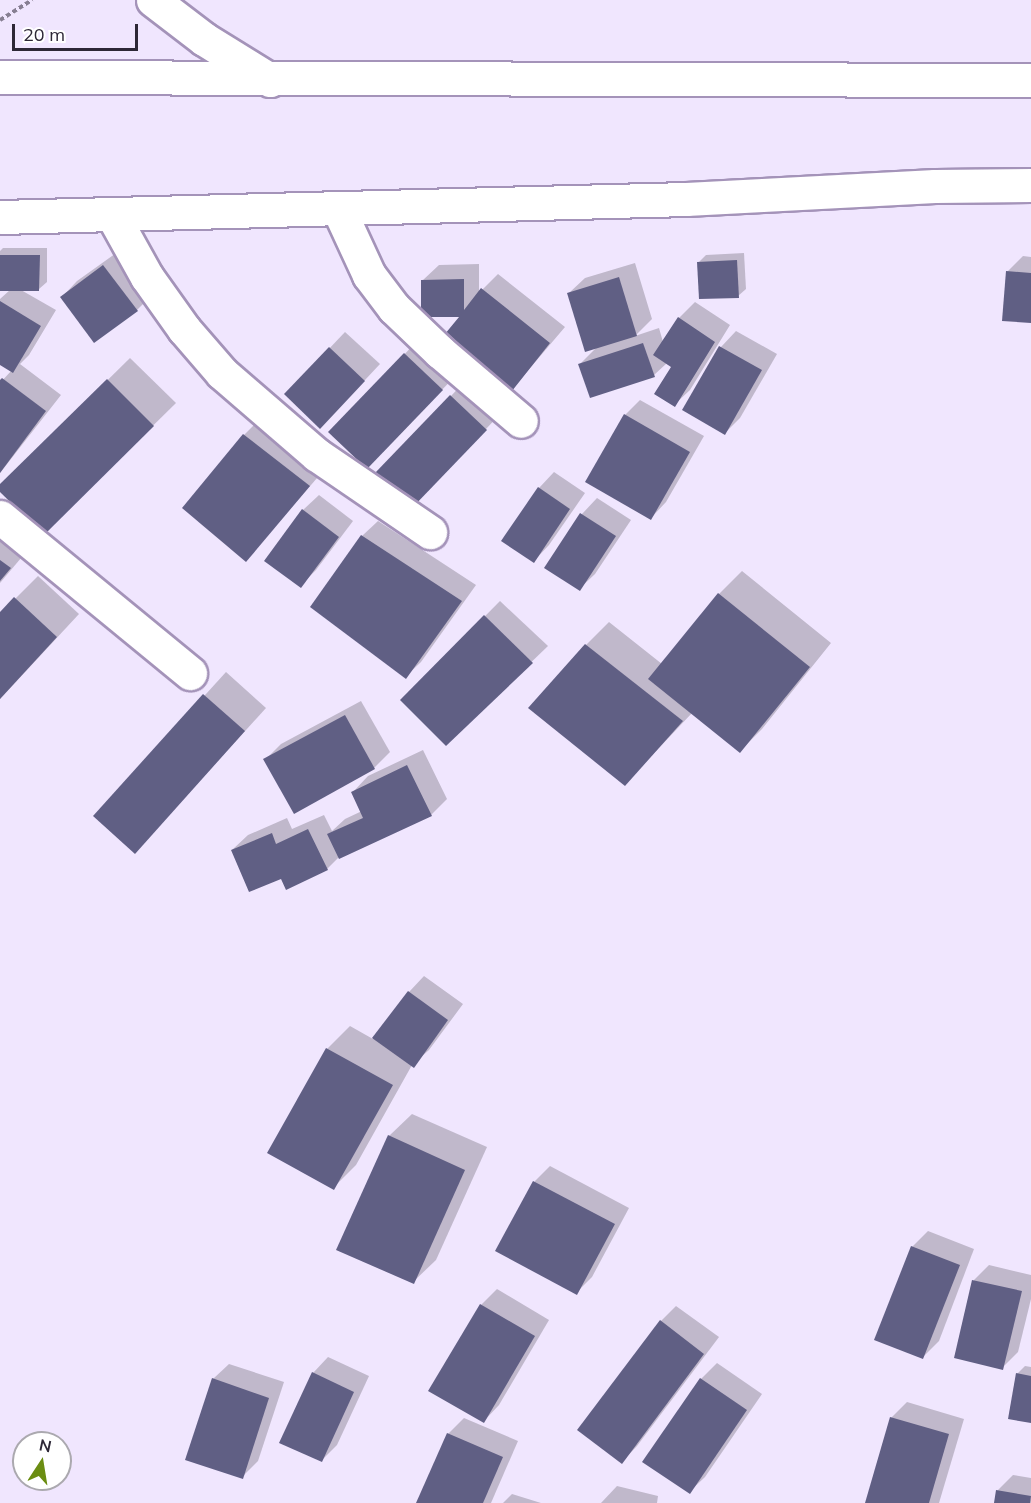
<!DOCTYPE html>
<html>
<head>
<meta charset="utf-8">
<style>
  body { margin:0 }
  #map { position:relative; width:1031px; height:1503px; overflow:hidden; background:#f0e6fe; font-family:Mulish,sans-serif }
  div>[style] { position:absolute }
  .shadow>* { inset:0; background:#0003 }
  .building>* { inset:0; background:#605f84 }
  .path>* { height:4px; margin-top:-2px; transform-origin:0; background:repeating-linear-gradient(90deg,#877f92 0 4.5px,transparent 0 7.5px) }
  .roads { filter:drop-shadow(2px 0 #a493b9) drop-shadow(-2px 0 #a493b9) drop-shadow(0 2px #a493b9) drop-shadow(0 -2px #a493b9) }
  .minor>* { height:33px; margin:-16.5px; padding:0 16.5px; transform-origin:16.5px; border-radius:16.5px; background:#fff }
  .highway>* { height:33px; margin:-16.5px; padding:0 16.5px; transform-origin:16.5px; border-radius:16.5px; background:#fff }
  span { translate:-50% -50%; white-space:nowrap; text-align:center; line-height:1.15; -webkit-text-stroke:6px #fff; paint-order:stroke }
  .north { position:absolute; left:12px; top:1431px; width:60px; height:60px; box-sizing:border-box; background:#fff; border:2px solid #aba9af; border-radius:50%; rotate:12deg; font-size:16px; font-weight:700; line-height:24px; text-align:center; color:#2d2736 }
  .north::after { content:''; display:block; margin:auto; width:21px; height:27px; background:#6b8d12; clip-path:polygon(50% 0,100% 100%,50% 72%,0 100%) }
  .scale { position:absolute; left:12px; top:24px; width:126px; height:27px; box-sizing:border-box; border:3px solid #2d2736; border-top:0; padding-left:8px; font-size:18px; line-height:21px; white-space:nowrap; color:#2d2736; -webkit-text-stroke:4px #fff; paint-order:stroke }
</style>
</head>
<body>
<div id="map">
  <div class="shadow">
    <i style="clip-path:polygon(3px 248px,47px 248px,47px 282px,39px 289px,21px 290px,56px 310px,29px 355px,20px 364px,61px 395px,0 473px,0 383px,12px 370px,0 363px,0 299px,10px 290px,0 290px,0 251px)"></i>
    <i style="clip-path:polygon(119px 251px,153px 294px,137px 310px,62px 297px,77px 281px)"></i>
    <i style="clip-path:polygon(744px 253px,746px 289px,738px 296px,698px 263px,706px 255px)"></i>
    <i style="clip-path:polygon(1023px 256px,1031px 257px,1031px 321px,1007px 272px)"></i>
    <i style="clip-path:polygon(635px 263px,652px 319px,635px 336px,659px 328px,663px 342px,679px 318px,695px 302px,730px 325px,690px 390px,674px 405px,673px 367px,667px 363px,654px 375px,580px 364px,598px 346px,569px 293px,585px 278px)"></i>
    <i style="clip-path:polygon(479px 264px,479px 293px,498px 274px,565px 327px,508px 394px,462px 316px,423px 280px,439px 265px)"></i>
    <i style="clip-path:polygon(736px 331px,777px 354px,740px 418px,725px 433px,721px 347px)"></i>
    <i style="clip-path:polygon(345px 332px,380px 364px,336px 411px,286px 394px)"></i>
    <i style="clip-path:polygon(420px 338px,458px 373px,383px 452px,330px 432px)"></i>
    <i style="clip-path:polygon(130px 358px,176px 403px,44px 533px,0 490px,0 486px)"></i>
    <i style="clip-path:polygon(466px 380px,501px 413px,428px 491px,451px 396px)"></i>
    <i style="clip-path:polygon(640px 400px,704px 436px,666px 502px,651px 518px,625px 415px)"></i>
    <i style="clip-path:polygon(259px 420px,324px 470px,246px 560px,244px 435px)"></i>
    <i style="clip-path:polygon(554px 472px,585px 493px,549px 545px,534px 561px,539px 488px)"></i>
    <i style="clip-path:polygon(319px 495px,353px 521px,316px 570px,300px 586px,303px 510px)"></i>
    <i style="clip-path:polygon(597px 498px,631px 520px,595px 574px,579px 589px,546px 567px,582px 514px)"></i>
    <i style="clip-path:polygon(0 519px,32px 545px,0 583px)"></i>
    <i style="clip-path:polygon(378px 521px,476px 585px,421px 662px,405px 677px,362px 536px)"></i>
    <i style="clip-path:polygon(742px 571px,831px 643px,762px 729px,740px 751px,692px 713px,625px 784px,586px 645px,609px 622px,662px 664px,719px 594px)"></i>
    <i style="clip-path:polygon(38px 576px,79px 614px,0 699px,0 614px)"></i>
    <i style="clip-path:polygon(500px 601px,548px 646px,446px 744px,402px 700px)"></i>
    <i style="clip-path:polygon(226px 672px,266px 708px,135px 852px,95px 816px)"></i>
    <i style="clip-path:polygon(361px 701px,390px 752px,374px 768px,265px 760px,281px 744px)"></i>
    <i style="clip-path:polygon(423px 750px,447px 799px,431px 815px,339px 857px,327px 869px,282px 877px,232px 850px,248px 835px,287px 818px,292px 829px,324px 815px,332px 831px,345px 819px,362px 811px,353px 792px,368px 776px)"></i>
    <i style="clip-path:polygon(424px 976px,463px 1004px,429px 1050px,412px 1065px,356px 1165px,333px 1188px,327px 1049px,350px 1026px,373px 1039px,409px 992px)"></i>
    <i style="clip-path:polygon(412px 1114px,487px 1147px,436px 1260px,413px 1282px,389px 1136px)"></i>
    <i style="clip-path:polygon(550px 1166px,629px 1208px,592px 1277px,576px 1293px,497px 1251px,535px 1181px)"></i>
    <i style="clip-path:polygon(928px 1231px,974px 1249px,939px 1341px,923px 1357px,912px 1247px)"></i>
    <i style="clip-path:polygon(989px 1265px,1031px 1275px,1031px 1299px,1018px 1352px,1002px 1368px,955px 1357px,974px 1280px)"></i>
    <i style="clip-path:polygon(497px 1289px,549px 1320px,499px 1405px,484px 1421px,481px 1305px)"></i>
    <i style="clip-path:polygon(676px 1306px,719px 1337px,637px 1446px,622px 1462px,661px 1321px)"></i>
    <i style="clip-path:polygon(328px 1357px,369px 1376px,337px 1445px,322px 1460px,313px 1373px)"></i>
    <i style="clip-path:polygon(717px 1363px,762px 1394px,705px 1477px,689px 1492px,645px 1462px,701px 1379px)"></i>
    <i style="clip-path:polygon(229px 1364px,284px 1382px,258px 1461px,242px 1477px,213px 1379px)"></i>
    <i style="clip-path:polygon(1025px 1366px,1031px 1367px,1031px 1421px,1017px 1374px)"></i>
    <i style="clip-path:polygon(907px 1402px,964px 1419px,939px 1503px,866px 1503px,891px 1418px)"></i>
    <i style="clip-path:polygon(464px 1418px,518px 1441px,491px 1503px,418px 1503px,448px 1434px)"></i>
    <i style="clip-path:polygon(1013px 1475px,1031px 1478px,1031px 1503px,995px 1503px,997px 1491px)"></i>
    <i style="clip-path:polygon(617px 1486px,658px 1496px,657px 1503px,601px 1503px)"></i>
    <i style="clip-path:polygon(512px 1494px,541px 1503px,503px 1503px)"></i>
  </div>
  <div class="building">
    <i style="clip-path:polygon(0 255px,40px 255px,39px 291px,0 291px)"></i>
    <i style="clip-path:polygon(737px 260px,739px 298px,699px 299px,697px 262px)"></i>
    <i style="clip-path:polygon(103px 265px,138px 311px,94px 343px,60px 297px)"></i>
    <i style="clip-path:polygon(1006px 271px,1031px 273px,1031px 323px,1002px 321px)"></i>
    <i style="clip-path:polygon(619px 277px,637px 336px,585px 352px,567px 293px)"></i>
    <i style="clip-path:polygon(464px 279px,464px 310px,481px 288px,550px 343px,508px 396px,440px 340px,459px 317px,421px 317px,421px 280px)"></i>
    <i style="clip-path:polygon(0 301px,41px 326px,13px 373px,0 365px)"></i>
    <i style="clip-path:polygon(678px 317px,715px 342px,675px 407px,654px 394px,671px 367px,653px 355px)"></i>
    <i style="clip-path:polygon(643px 343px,655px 377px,590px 398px,578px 364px)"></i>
    <i style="clip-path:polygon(719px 346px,762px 370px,725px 435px,682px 410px)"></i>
    <i style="clip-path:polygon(329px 347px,365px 381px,320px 429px,284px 394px)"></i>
    <i style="clip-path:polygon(404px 353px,443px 390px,367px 469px,328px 432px)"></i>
    <i style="clip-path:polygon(2px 378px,46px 411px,0 473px,0 380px)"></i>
    <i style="clip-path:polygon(107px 379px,154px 426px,44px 535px,0 492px,0 484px)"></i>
    <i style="clip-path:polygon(450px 395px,487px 430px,412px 508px,375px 473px)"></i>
    <i style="clip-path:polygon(624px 414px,690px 452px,651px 520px,585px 482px)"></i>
    <i style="clip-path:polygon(243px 434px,310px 486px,246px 562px,182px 508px)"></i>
    <i style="clip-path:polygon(538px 487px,570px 509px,534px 563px,501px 541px)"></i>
    <i style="clip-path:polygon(302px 509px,339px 537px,301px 588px,264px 561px)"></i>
    <i style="clip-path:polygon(580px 513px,616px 536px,580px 591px,544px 568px)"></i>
    <i style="clip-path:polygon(361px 535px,462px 601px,406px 679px,310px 607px)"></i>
    <i style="clip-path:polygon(0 560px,11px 568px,0 581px)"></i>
    <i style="clip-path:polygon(718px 593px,810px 667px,740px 753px,648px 679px)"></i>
    <i style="clip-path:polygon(14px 597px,57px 637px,0 699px,0 612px)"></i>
    <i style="clip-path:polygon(484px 615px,533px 663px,446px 746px,400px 700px)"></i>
    <i style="clip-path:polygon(585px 644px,683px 721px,625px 786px,528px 708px)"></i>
    <i style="clip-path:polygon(203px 694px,245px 731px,135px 854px,93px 816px)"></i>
    <i style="clip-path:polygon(345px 715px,375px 769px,294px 814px,263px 759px)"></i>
    <i style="clip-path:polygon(407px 765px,432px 816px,339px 859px,327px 834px,363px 818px,351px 792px)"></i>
    <i style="clip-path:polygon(308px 829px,328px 870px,286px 890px,281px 879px,249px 892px,231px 850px,272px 833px,276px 844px)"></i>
    <i style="clip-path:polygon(408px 991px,448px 1020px,414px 1068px,372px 1038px)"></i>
    <i style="clip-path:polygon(326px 1048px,393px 1085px,334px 1190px,267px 1153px)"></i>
    <i style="clip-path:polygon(388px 1135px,465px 1170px,414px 1284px,336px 1250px)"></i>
    <i style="clip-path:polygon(533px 1181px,615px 1224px,577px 1295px,495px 1251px)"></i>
    <i style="clip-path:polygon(911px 1246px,960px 1265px,923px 1359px,874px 1340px)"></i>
    <i style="clip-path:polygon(972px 1280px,1022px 1291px,1003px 1370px,954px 1358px)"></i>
    <i style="clip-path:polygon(480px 1304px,535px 1336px,484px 1423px,428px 1391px)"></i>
    <i style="clip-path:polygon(660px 1320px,704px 1354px,622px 1464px,577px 1430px)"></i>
    <i style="clip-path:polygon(312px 1372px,354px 1392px,322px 1462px,279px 1443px)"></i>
    <i style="clip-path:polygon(1016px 1373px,1031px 1376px,1031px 1423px,1008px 1419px)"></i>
    <i style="clip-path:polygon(212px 1378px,269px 1398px,243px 1479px,185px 1460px)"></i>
    <i style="clip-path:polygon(700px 1378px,747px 1410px,690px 1494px,642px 1462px)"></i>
    <i style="clip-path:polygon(890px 1417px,949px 1434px,929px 1503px,865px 1503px)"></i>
    <i style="clip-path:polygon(447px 1433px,503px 1457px,483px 1503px,416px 1503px)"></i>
    <i style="clip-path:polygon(996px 1490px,1031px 1496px,1030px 1503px,994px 1503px)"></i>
  </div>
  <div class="path">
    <i style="left:0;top:20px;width:38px;rotate:-32deg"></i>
  </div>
  <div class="roads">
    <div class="minor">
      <i style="left:339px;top:210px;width:72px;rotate:65.2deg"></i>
      <i style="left:369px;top:275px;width:41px;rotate:52.9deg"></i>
      <i style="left:394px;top:308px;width:64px;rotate:43.7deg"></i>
      <i style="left:440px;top:352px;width:106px;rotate:40.4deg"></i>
      <i style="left:113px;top:216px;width:70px;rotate:60.9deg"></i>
      <i style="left:147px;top:277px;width:64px;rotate:54.6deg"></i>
      <i style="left:184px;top:329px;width:58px;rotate:49.2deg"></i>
      <i style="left:222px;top:373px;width:125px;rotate:40.8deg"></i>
      <i style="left:317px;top:455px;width:137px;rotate:34.3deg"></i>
      <i style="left:0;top:517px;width:246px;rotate:39.4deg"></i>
    </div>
    <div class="highway">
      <i style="left:153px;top:0;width:64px;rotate:37.4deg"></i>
      <i style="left:204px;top:39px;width:78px;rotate:31.8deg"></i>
      <i style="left:0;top:77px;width:1031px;rotate:0.17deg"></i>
      <i style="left:0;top:217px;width:686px;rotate:-1.5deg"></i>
      <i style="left:686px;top:199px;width:249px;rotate:-3deg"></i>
      <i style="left:935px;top:186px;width:96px;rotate:-0.6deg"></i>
    </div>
  </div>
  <div class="north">N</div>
  <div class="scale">20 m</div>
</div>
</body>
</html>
